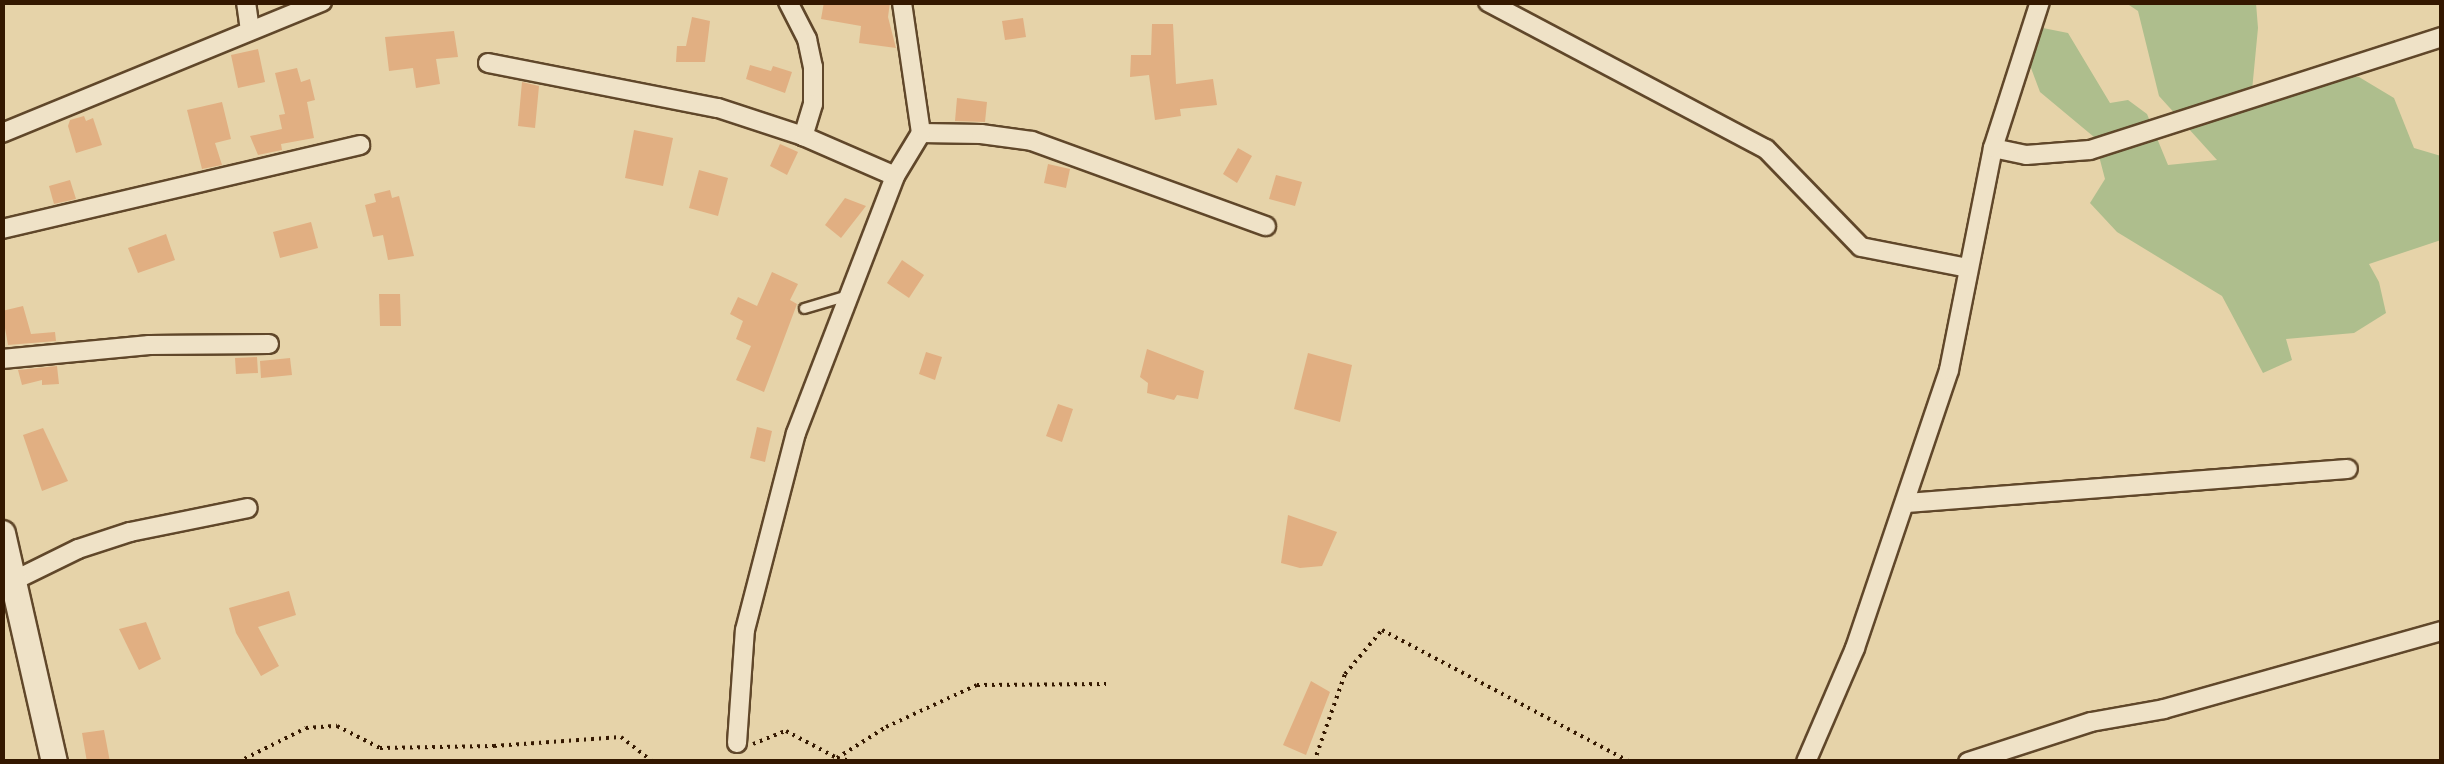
<!DOCTYPE html>
<html>
<head>
<meta charset="utf-8">
<style>
  body { margin:0 }
  #map { position:relative; width:2444px; height:764px; overflow:hidden; background:#e6d3a9; font-family:"IM FELL Great Primer",serif }
  div>[style] { position:absolute }
  .green>* { inset:0; background:#aebe8d }
  .building>* { inset:0; background:#e1af82 }
  .path>* { height:4px; margin-top:-2px; transform-origin:0; background:repeating-linear-gradient(90deg,#341800 0 2.5px,transparent 0 7.5px) }
  .roads { filter:drop-shadow(2px 0 #60472a) drop-shadow(-2px 0 #60472a) drop-shadow(0 2px #60472a) drop-shadow(0 -2px #60472a) }
  .lane>* { height:9px; margin:-4.5px; padding:0 4.5px; transform-origin:4.5px; border-radius:4.5px; background:#efe2c7 }
  .street>* { height:18px; margin:-9px; padding:0 9px; transform-origin:9px; border-radius:9px; background:#efe2c7 }
  .secondary>* { height:25px; margin:-12.5px; padding:0 12.5px; transform-origin:12.5px; border-radius:12.5px; background:#efe2c7 }
  span { translate:-50% -50%; white-space:nowrap; text-align:center; line-height:1.15; -webkit-text-stroke:10px #efe2c7; paint-order:stroke }
  .frame { position:absolute; inset:0; border:5px solid #341800; pointer-events:none }
</style>
</head>
<body>
<div id="map">
  <div class="green">
    <i style="clip-path:polygon(2126px 3px,2256px 3px,2258px 28px,2251px 101px,2301px 73px,2359px 77px,2394px 98px,2414px 148px,2441px 156px,2441px 240px,2369px 264px,2379px 282px,2386px 313px,2354px 333px,2286px 339px,2292px 360px,2263px 373px,2222px 296px,2117px 232px,2090px 203px,2105px 179px,2094px 137px,2040px 92px,2028px 60px,2043px 28px,2068px 33px,2110px 103px,2128px 100px,2147px 114px,2168px 165px,2217px 160px,2159px 96px,2138px 11px)"></i>
  </div>
  <div class="building">
    <i style="clip-path:polygon(824px 2px,890px 2px,888px 17px,896px 48px,859px 43px,861px 26px,821px 19px)"></i>
    <i style="clip-path:polygon(692px 17px,710px 21px,705px 62px,676px 62px,677px 46px,686px 46px)"></i>
    <i style="clip-path:polygon(1023px 18px,1026px 37px,1005px 40px,1002px 21px)"></i>
    <i style="clip-path:polygon(1152px 24px,1173px 24px,1176px 84px,1213px 79px,1217px 105px,1180px 109px,1181px 116px,1155px 120px,1149px 75px,1130px 77px,1131px 55px,1151px 55px)"></i>
    <i style="clip-path:polygon(454px 31px,458px 57px,436px 59px,440px 84px,416px 88px,413px 68px,389px 71px,385px 37px)"></i>
    <i style="clip-path:polygon(258px 49px,265px 82px,238px 88px,231px 55px)"></i>
    <i style="clip-path:polygon(750px 65px,771px 71px,773px 66px,792px 72px,785px 93px,746px 79px)"></i>
    <i style="clip-path:polygon(297px 68px,301px 82px,310px 79px,315px 100px,307px 102px,314px 138px,281px 144px,282px 150px,258px 155px,250px 136px,282px 129px,279px 115px,285px 114px,275px 73px)"></i>
    <i style="clip-path:polygon(522px 82px,539px 86px,535px 128px,518px 126px)"></i>
    <i style="clip-path:polygon(957px 98px,987px 102px,985px 122px,955px 121px)"></i>
    <i style="clip-path:polygon(222px 102px,231px 139px,215px 143px,222px 165px,202px 169px,187px 110px)"></i>
    <i style="clip-path:polygon(84px 116px,86px 121px,93px 118px,102px 145px,76px 153px,68px 126px,70px 120px)"></i>
    <i style="clip-path:polygon(634px 130px,673px 138px,663px 186px,625px 178px)"></i>
    <i style="clip-path:polygon(780px 144px,798px 152px,787px 175px,770px 166px)"></i>
    <i style="clip-path:polygon(1238px 148px,1252px 156px,1237px 183px,1223px 174px)"></i>
    <i style="clip-path:polygon(1048px 164px,1070px 169px,1066px 188px,1044px 183px)"></i>
    <i style="clip-path:polygon(699px 170px,728px 178px,718px 216px,689px 208px)"></i>
    <i style="clip-path:polygon(1276px 175px,1302px 182px,1295px 206px,1269px 199px)"></i>
    <i style="clip-path:polygon(70px 180px,76px 199px,54px 204px,49px 186px)"></i>
    <i style="clip-path:polygon(390px 190px,392px 198px,399px 196px,414px 256px,388px 260px,383px 235px,373px 237px,365px 205px,376px 202px,374px 194px)"></i>
    <i style="clip-path:polygon(845px 198px,866px 206px,841px 238px,825px 225px)"></i>
    <i style="clip-path:polygon(311px 222px,318px 248px,280px 258px,273px 232px)"></i>
    <i style="clip-path:polygon(166px 234px,175px 260px,138px 273px,128px 248px)"></i>
    <i style="clip-path:polygon(902px 260px,924px 275px,909px 298px,887px 283px)"></i>
    <i style="clip-path:polygon(772px 272px,798px 284px,790px 300px,797px 304px,764px 392px,736px 380px,751px 346px,736px 339px,743px 321px,730px 314px,738px 297px,757px 306px)"></i>
    <i style="clip-path:polygon(379px 294px,400px 294px,401px 326px,380px 326px)"></i>
    <i style="clip-path:polygon(23px 306px,31px 334px,55px 332px,56px 341px,8px 345px,2px 311px)"></i>
    <i style="clip-path:polygon(1147px 349px,1204px 371px,1198px 399px,1177px 395px,1174px 400px,1147px 393px,1148px 383px,1140px 377px)"></i>
    <i style="clip-path:polygon(926px 352px,942px 357px,935px 380px,919px 374px)"></i>
    <i style="clip-path:polygon(1308px 353px,1352px 365px,1340px 422px,1294px 409px)"></i>
    <i style="clip-path:polygon(257px 357px,258px 373px,236px 374px,235px 358px)"></i>
    <i style="clip-path:polygon(290px 358px,292px 375px,261px 378px,260px 361px)"></i>
    <i style="clip-path:polygon(57px 366px,59px 384px,42px 385px,42px 380px,22px 385px,18px 370px)"></i>
    <i style="clip-path:polygon(1058px 404px,1073px 409px,1062px 442px,1046px 436px)"></i>
    <i style="clip-path:polygon(757px 427px,772px 431px,765px 462px,750px 458px)"></i>
    <i style="clip-path:polygon(43px 428px,68px 481px,42px 491px,23px 435px)"></i>
    <i style="clip-path:polygon(1288px 515px,1337px 532px,1322px 566px,1300px 568px,1281px 563px)"></i>
    <i style="clip-path:polygon(289px 591px,296px 615px,258px 627px,279px 666px,261px 676px,236px 633px,229px 608px)"></i>
    <i style="clip-path:polygon(146px 622px,161px 659px,139px 670px,119px 629px)"></i>
    <i style="clip-path:polygon(1311px 681px,1330px 692px,1306px 755px,1283px 745px)"></i>
    <i style="clip-path:polygon(104px 730px,110px 762px,87px 762px,82px 733px)"></i>
  </div>
  <div class="path">
    <i style="left:753px;top:744px;width:35px;rotate:-22deg"></i>
    <i style="left:786px;top:731px;width:58px;rotate:27.9deg"></i>
    <i style="left:837px;top:758px;width:19px;rotate:12deg"></i>
    <i style="left:837px;top:758px;width:58px;rotate:-32.3deg"></i>
    <i style="left:886px;top:727px;width:100px;rotate:-24.8deg"></i>
    <i style="left:977px;top:685px;width:129px;rotate:-0.4deg"></i>
    <i style="left:238px;top:762px;width:76px;rotate:-26.6deg"></i>
    <i style="left:306px;top:728px;width:31px;rotate:-4deg"></i>
    <i style="left:337px;top:726px;width:48px;rotate:27.1deg"></i>
    <i style="left:380px;top:748px;width:114px;rotate:-1deg"></i>
    <i style="left:494px;top:746px;width:127px;rotate:-4.1deg"></i>
    <i style="left:621px;top:737px;width:41px;rotate:38deg"></i>
    <i style="left:1314px;top:762px;width:93px;rotate:-70.6deg"></i>
    <i style="left:1345px;top:674px;width:57px;rotate:-49.9deg"></i>
    <i style="left:1382px;top:630px;width:281px;rotate:28deg"></i>
  </div>
  <div class="roads">
    <div class="lane">
      <i style="left:804px;top:308px;width:46px;rotate:-16.5deg"></i>
    </div>
    <div class="street">
      <i style="left:246px;top:2px;width:27px;rotate:82deg"></i>
      <i style="left:788px;top:2px;width:42px;rotate:62.8deg"></i>
      <i style="left:807px;top:39px;width:29px;rotate:78deg"></i>
      <i style="left:813px;top:67px;width:37px;rotate:90deg"></i>
      <i style="left:813px;top:104px;width:34px;rotate:107deg"></i>
      <i style="left:1488px;top:2px;width:314px;rotate:27.9deg"></i>
      <i style="left:1766px;top:149px;width:136px;rotate:45.9deg"></i>
      <i style="left:1861px;top:247px;width:109px;rotate:11.1deg"></i>
      <i style="left:488px;top:63px;width:234px;rotate:11.1deg"></i>
      <i style="left:718px;top:108px;width:89px;rotate:18.2deg"></i>
      <i style="left:803px;top:136px;width:100px;rotate:23.5deg"></i>
      <i style="left:2px;top:133px;width:346px;rotate:-22.3deg"></i>
      <i style="left:921px;top:133px;width:60px;rotate:1deg"></i>
      <i style="left:981px;top:134px;width:51px;rotate:7.8deg"></i>
      <i style="left:1032px;top:141px;width:249px;rotate:20deg"></i>
      <i style="left:1993px;top:148px;width:34px;rotate:12deg"></i>
      <i style="left:2026px;top:155px;width:64px;rotate:-4.5deg"></i>
      <i style="left:2090px;top:150px;width:370px;rotate:-17.8deg"></i>
      <i style="left:2px;top:229px;width:368px;rotate:-13.2deg"></i>
      <i style="left:2px;top:359px;width:148px;rotate:-5.4deg"></i>
      <i style="left:149px;top:345px;width:120px;rotate:-0.5deg"></i>
      <i style="left:1906px;top:503px;width:443px;rotate:-4.4deg"></i>
      <i style="left:15px;top:580px;width:70px;rotate:-26.2deg"></i>
      <i style="left:78px;top:549px;width:55px;rotate:-18.1deg"></i>
      <i style="left:130px;top:532px;width:120px;rotate:-11.5deg"></i>
      <i style="left:737px;top:743px;width:113px;rotate:-86deg"></i>
      <i style="left:745px;top:630px;width:203px;rotate:-75.5deg"></i>
      <i style="left:796px;top:433px;width:275px;rotate:-68.9deg"></i>
      <i style="left:895px;top:176px;width:50px;rotate:-58.8deg"></i>
      <i style="left:921px;top:133px;width:132px;rotate:-98.3deg"></i>
      <i style="left:1806px;top:762px;width:124px;rotate:-66.7deg"></i>
      <i style="left:1855px;top:648px;width:293px;rotate:-71.3deg"></i>
      <i style="left:1949px;top:370px;width:226px;rotate:-78.8deg"></i>
      <i style="left:1993px;top:148px;width:153px;rotate:-72.2deg"></i>
      <i style="left:1968px;top:762px;width:129px;rotate:-18deg"></i>
      <i style="left:2091px;top:722px;width:74px;rotate:-10.1deg"></i>
      <i style="left:2164px;top:709px;width:289px;rotate:-15.7deg"></i>
    </div>
    <div class="secondary">
      <i style="left:2px;top:533px;width:235px;rotate:77.2deg"></i>
    </div>
  </div>
  <div class="frame"></div>
</div>
</body>
</html>
